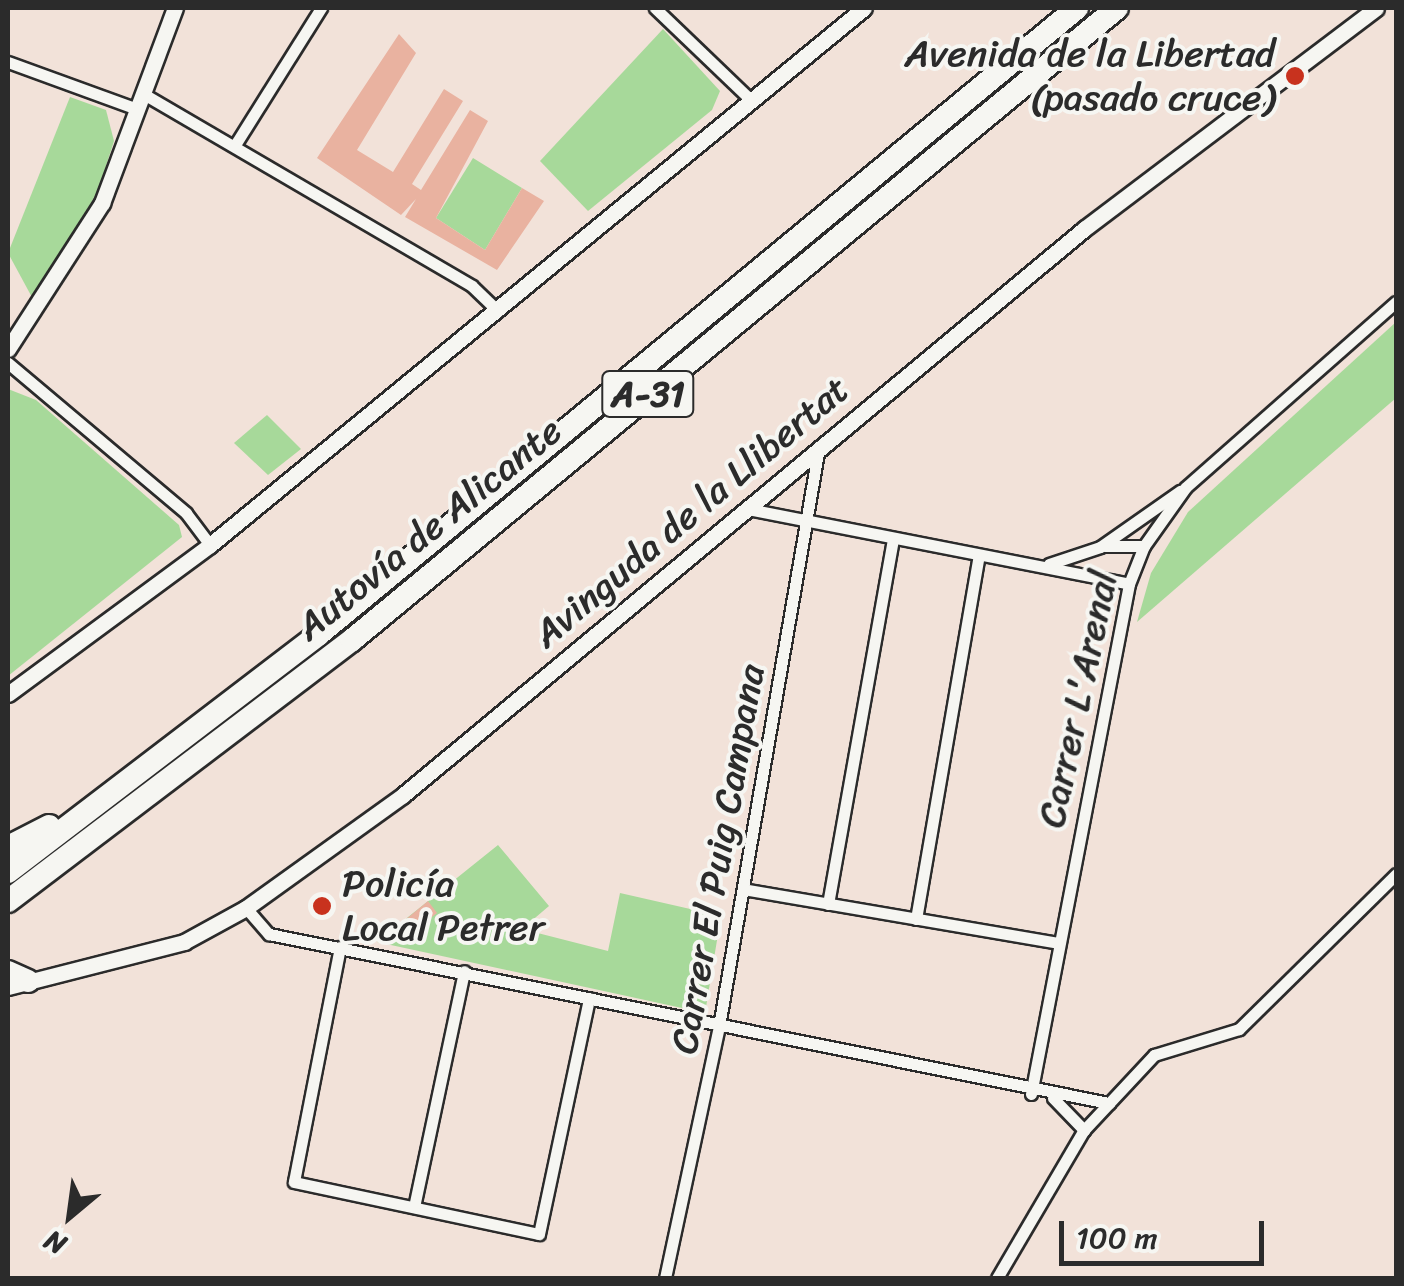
<!DOCTYPE html>
<html>
<head>
<meta charset="utf-8">
<style>
  body { margin:0 }
  #map { position:relative; width:1404px; height:1286px; overflow:hidden; background:#f2e2d9; font-family:Sriracha,sans-serif }
  div>[style] { position:absolute }
  .green>* { inset:0; background:#a7d99a }
  .building>* { inset:0; background:#e9b2a0 }
  .roads { filter:drop-shadow(2px 0 #2b2b2b) drop-shadow(-2px 0 #2b2b2b) drop-shadow(0 2px #2b2b2b) drop-shadow(0 -2px #2b2b2b) }
  .minor>* { height:11px; margin:-5.5px; padding:0 5.5px; transform-origin:5.5px; border-radius:5.5px; background:#f6f6f2 }
  .tertiary>* { height:15px; margin:-7.5px; padding:0 7.5px; transform-origin:7.5px; border-radius:7.5px; background:#f6f6f2 }
  .motorway>* { height:22px; margin:-11px; padding:0 11px; transform-origin:11px; border-radius:11px; background:#f6f6f2 }
  .dots>* { width:28px; height:28px; translate:-50% -50%; box-sizing:border-box; border:5px solid #f6f6f2; border-radius:50% }
  span { translate:-50% -50%; white-space:nowrap; text-align:center; line-height:1.15; -webkit-text-stroke:8px #f6f6f2; paint-order:stroke }
  .shield-label span { padding:2px 8px; background:#f6f6f2; border:2px solid; border-radius:8px; -webkit-text-stroke-width:0 }
  .shield-label { font-size:35px; color:#2b2b2b; font-weight:700 }
  .poi-label { font-size:38px; color:#2b2b2b }
  .right { translate:-100% -50%; text-align:right }
  .left { translate:0 -50%; text-align:left }
  .street-label { font-size:38px; color:#2b2b2b }
  .frame { position:absolute; inset:0; border:10px solid #2b2b2b; pointer-events:none }
  .north { position:absolute; left:20px; top:1166px; width:100px; height:100px; -webkit-text-stroke:8px #f6f6f2; paint-order:stroke; rotate:209deg; font-size:28px; font-weight:700; line-height:40px; text-align:center; color:#2b2b2b }
  .north::after { content:''; display:block; margin:auto; width:35px; height:45px; background:#2b2b2b; clip-path:polygon(50% 0,100% 100%,50% 72%,0 100%) }
  .scale { position:absolute; left:1059px; top:1221px; width:205px; height:45px; box-sizing:border-box; border:5px solid #2b2b2b; border-top:0; padding-left:12px; font-size:30px; line-height:35px; white-space:nowrap; color:#2b2b2b; -webkit-text-stroke:8px #f6f6f2; paint-order:stroke }
</style>
</head>
<body>
<div id="map">
  <div class="green">
    <i style="clip-path:polygon(663px 29px,720px 91px,712px 110px,588px 211px,540px 161px)"></i>
    <i style="clip-path:polygon(70px 97px,106px 110px,114px 141px,98px 191px,34px 301px,8px 253px)"></i>
    <i style="clip-path:polygon(473px 158px,522px 188px,485px 250px,436px 218px)"></i>
    <i style="clip-path:polygon(1396px 322px,1396px 398px,1137px 622px,1151px 573px,1188px 512px)"></i>
    <i style="clip-path:polygon(8px 389px,36px 400px,179px 525px,182px 537px,8px 676px)"></i>
    <i style="clip-path:polygon(267px 415px,301px 449px,268px 475px,234px 443px)"></i>
    <i style="clip-path:polygon(498px 845px,549px 906px,522px 929px,608px 951px,620px 893px,721px 916px,705px 1013px,377px 942px)"></i>
  </div>
  <div class="building">
    <i style="clip-path:polygon(399px 34px,416px 53px,357px 150px,393px 172px,444px 89px,463px 101px,412px 184px,421px 190px,470px 110px,488px 121px,436px 218px,485px 250px,522px 188px,544px 201px,497px 270px,405px 217px,416px 199px,401px 215px,317px 158px)"></i>
    <i style="clip-path:polygon(428px 901px,437px 913px,414px 931px,405px 920px)"></i>
  </div>
  <div class="roads">
    <div class="minor">
      <i style="left:655px;top:8px;width:133px;rotate:43.8deg"></i>
      <i style="left:8px;top:62px;width:137px;rotate:20deg"></i>
      <i style="left:142px;top:93px;width:382px;rotate:30.3deg"></i>
      <i style="left:472px;top:286px;width:36px;rotate:44deg"></i>
      <i style="left:235px;top:145px;width:162px;rotate:-57.9deg"></i>
      <i style="left:8px;top:363px;width:233px;rotate:40.1deg"></i>
      <i style="left:186px;top:513px;width:40px;rotate:53deg"></i>
      <i style="left:748px;top:509px;width:388px;rotate:11.1deg"></i>
      <i style="left:1105px;top:546px;width:39px"></i>
      <i style="left:1049px;top:564px;width:54px;rotate:-18.4deg"></i>
      <i style="left:1100px;top:547px;width:98px;rotate:-35deg"></i>
      <i style="left:743px;top:889px;width:320px;rotate:9.7deg"></i>
      <i style="left:828px;top:904px;width:371px;rotate:-79.9deg"></i>
      <i style="left:246px;top:908px;width:35px;rotate:49deg"></i>
      <i style="left:269px;top:934px;width:857px;rotate:11.38deg"></i>
      <i style="left:916px;top:919px;width:369px;rotate:-80.2deg"></i>
      <i style="left:340px;top:947px;width:239px;rotate:101.1deg"></i>
      <i style="left:294px;top:1182px;width:250px;rotate:12deg"></i>
      <i style="left:539px;top:1234px;width:241px;rotate:-78deg"></i>
      <i style="left:1031px;top:1094px;width:519px;rotate:-79.12deg"></i>
      <i style="left:1129px;top:584px;width:41px;rotate:-68.5deg"></i>
      <i style="left:1144px;top:546px;width:72px;rotate:-54.6deg"></i>
      <i style="left:1186px;top:487px;width:280px;rotate:-41.4deg"></i>
      <i style="left:1053px;top:1098px;width:45px;rotate:45.9deg"></i>
      <i style="left:414px;top:1207px;width:241px;rotate:-78deg"></i>
      <i style="left:665px;top:1278px;width:258px;rotate:-77.9deg"></i>
      <i style="left:719px;top:1026px;width:588px;rotate:-80.2deg"></i>
      <i style="left:997px;top:1278px;width:172px;rotate:-59.6deg"></i>
      <i style="left:1084px;top:1130px;width:103px;rotate:-47deg"></i>
      <i style="left:1154px;top:1055px;width:89px;rotate:-17deg"></i>
      <i style="left:1239px;top:1029px;width:221px;rotate:-44.6deg"></i>
    </div>
    <div class="tertiary">
      <i style="left:8px;top:349px;width:174px;rotate:-57.2deg"></i>
      <i style="left:102px;top:203px;width:208px;rotate:-69.5deg"></i>
      <i style="left:8px;top:694px;width:251px;rotate:-36.4deg"></i>
      <i style="left:210px;top:545px;width:846px;rotate:-39.39deg"></i>
      <i style="left:8px;top:987px;width:182px;rotate:-14.3deg"></i>
      <i style="left:184px;top:942px;width:71px;rotate:-28.7deg"></i>
      <i style="left:246px;top:908px;width:193px;rotate:-35.7deg"></i>
      <i style="left:403px;top:795px;width:886px;rotate:-39.73deg"></i>
      <i style="left:1084px;top:229px;width:366px;rotate:-37.1deg"></i>
    </div>
    <div class="motorway">
      <i style="left:8px;top:847px;width:46px;rotate:-27.1deg"></i>
      <i style="left:8px;top:872px;width:392px;rotate:-37.4deg"></i>
      <i style="left:319px;top:634px;width:983px;rotate:-39.55deg"></i>
      <i style="left:8px;top:901px;width:432px;rotate:-37.2deg"></i>
      <i style="left:352px;top:640px;width:992px;rotate:-39.56deg"></i>
      <i style="left:8px;top:972px;width:22px;rotate:24deg"></i>
    </div>
  </div>
  <div class="dots">
    <i style="left:1295px;top:76px;background:#c8321e"></i>
    <i style="left:322px;top:906px;background:#c8321e"></i>
  </div>
  <div class="shield-label">
    <span style="left:648px;top:394px">A-31</span>
  </div>
  <div class="poi-label">
    <span class="right" style="left:1275px;top:76px">Avenida de la Libertad<br>(pasado cruce)</span>
    <span class="left" style="left:342px;top:906px">Policía<br>Local Petrer</span>
  </div>
  <div class="street-label">
    <span style="left:691px;top:512px;rotate:-40deg">Avinguda de la Llibertat</span>
    <span style="left:429px;top:529px;rotate:-39deg">Autovía de Alicante</span>
    <span style="left:1078px;top:699px;rotate:-78deg">Carrer L'Arenal</span>
    <span style="left:718px;top:859px;rotate:-80deg">Carrer El Puig Campana</span>
  </div>
  <div class="frame"></div>
  <div class="north">N</div>
  <div class="scale">100 m</div>
</div>
</body>
</html>
